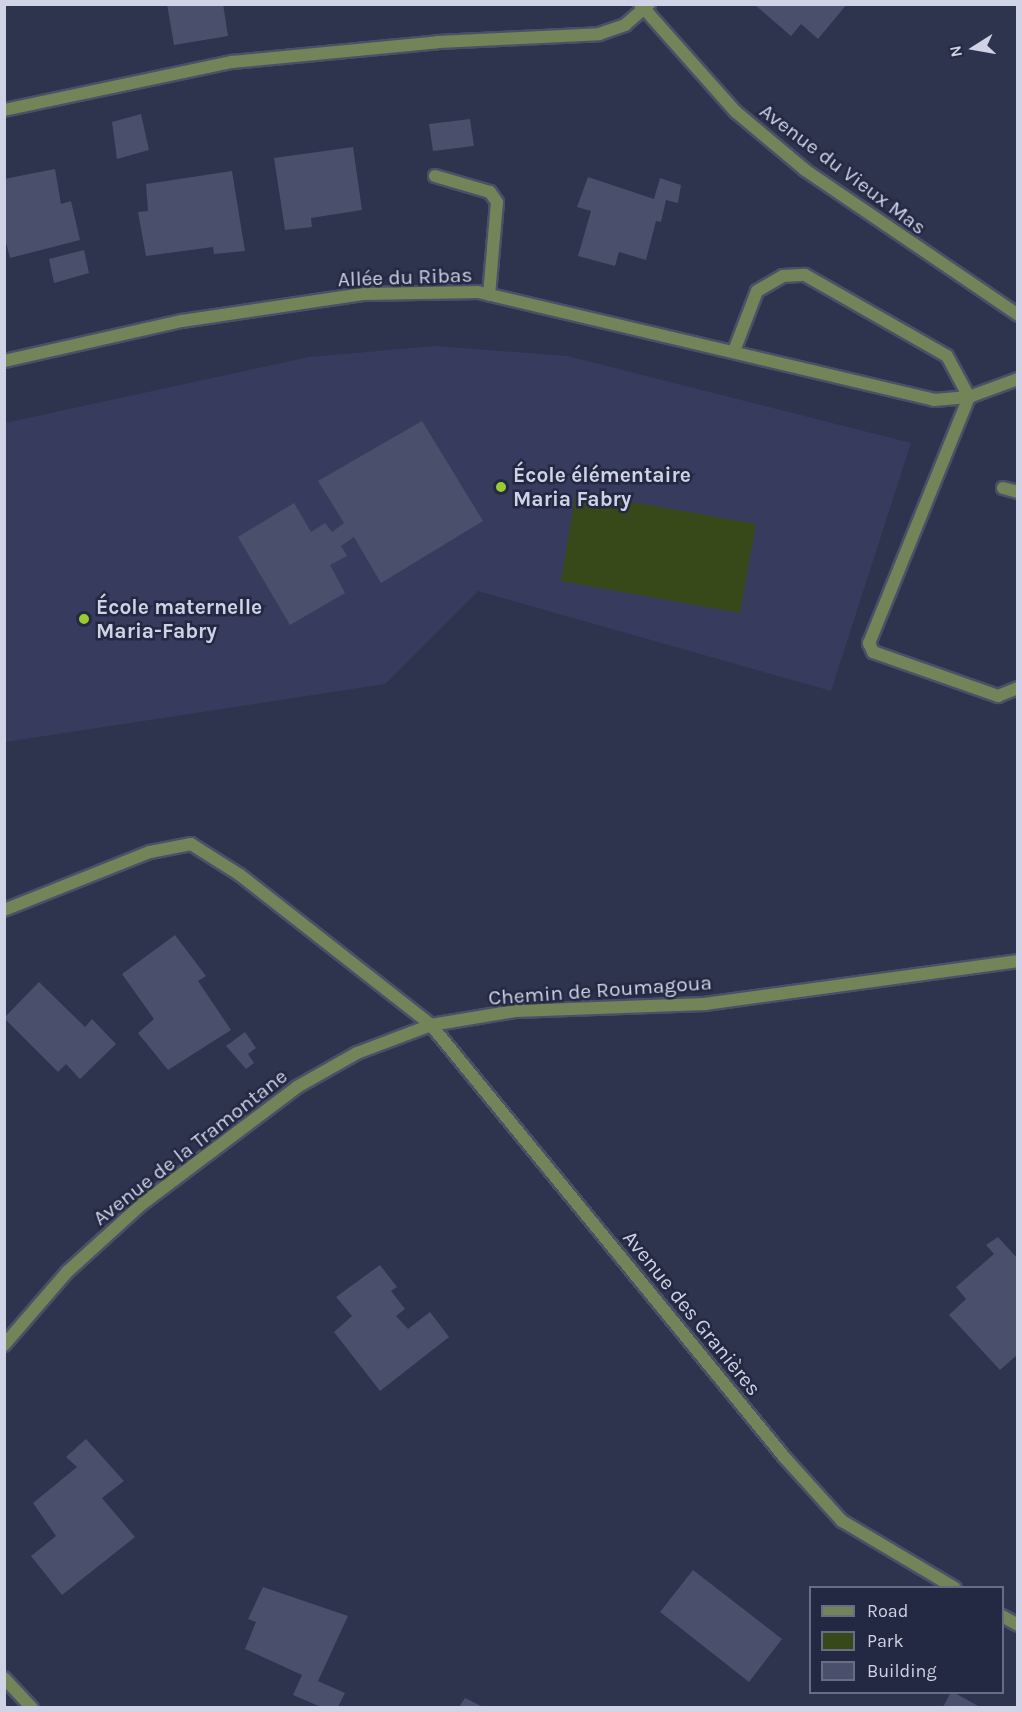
<!DOCTYPE html>
<html>
<head>
<meta charset="utf-8">
<style>
  body { margin:0 }
  #map { position:relative; width:1022px; height:1712px; overflow:hidden; background:#2e334e; font-family:Karla,sans-serif }
  div>[style] { position:absolute }
  .built>* { inset:0; background:#373c5e }
  .green>* { inset:0; background:#374819 }
  .building>* { inset:0; background:#4a4f6c }
  .roads { filter:drop-shadow(2px 0 #4b5069) drop-shadow(-2px 0 #4b5069) drop-shadow(0 2px #4b5069) drop-shadow(0 -2px #4b5069) }
  .service>* { height:12px; margin:-6px; padding:0 6px; transform-origin:6px; border-radius:6px; background:#738459 }
  .minor>* { height:12px; margin:-6px; padding:0 6px; transform-origin:6px; border-radius:6px; background:#738459 }
  .dots>* { width:16px; height:16px; translate:-50% -50%; box-sizing:border-box; border:3px solid #242943; border-radius:50% }
  span { translate:-50% -50%; white-space:nowrap; text-align:center; line-height:1.15; -webkit-text-stroke:5px #242943; paint-order:stroke }
  .street-label { font-size:21px; color:#d0d3e5 }
  .poi-label { font-size:21px; color:#d0d3e5; font-weight:700 }
  .left { translate:0 -50%; text-align:left }
  .frame { position:absolute; inset:0; border:6px solid #d0d3e5; pointer-events:none }
  .legend { position:absolute; left:809px; top:1586px; width:195px; height:108px; box-sizing:border-box; background:#242943; border:2px solid #696d84; margin:0; padding:8px 10px; list-style:none; font-size:18px; color:#d0d3e5 }
  .legend li { display:flex; align-items:center; gap:12px; height:30px }
  .legend b { width:30px; border:2px solid #696d84 }
  .north { position:absolute; left:944px; top:18px; width:60px; height:60px; -webkit-text-stroke:4px #242943; paint-order:stroke; rotate:259deg; font-size:16px; font-weight:700; line-height:24px; text-align:center; color:#d0d3e5 }
  .north::after { content:''; display:block; margin:auto; width:21px; height:27px; background:#d0d3e5; clip-path:polygon(50% 0,100% 100%,50% 72%,0 100%) }
</style>
</head>
<body>
<div id="map">
  <div class="built">
    <i style="clip-path:polygon(435px 346px,567px 356px,911px 443px,831px 691px,478px 591px,385px 684px,5px 742px,5px 423px,309px 357px)"></i>
  </div>
  <div class="green">
    <i style="clip-path:polygon(576px 492px,756px 524px,740px 613px,561px 581px)"></i>
  </div>
  <div class="building">
    <i style="clip-path:polygon(167px 4px,223px 4px,228px 36px,174px 45px)"></i>
    <i style="clip-path:polygon(754px 4px,847px 4px,818px 39px,801px 24px,791px 36px)"></i>
    <i style="clip-path:polygon(141px 114px,149px 150px,117px 159px,112px 122px)"></i>
    <i style="clip-path:polygon(470px 119px,474px 146px,433px 151px,429px 124px)"></i>
    <i style="clip-path:polygon(353px 147px,362px 210px,311px 218px,312px 227px,285px 230px,274px 158px)"></i>
    <i style="clip-path:polygon(55px 169px,61px 204px,71px 201px,80px 240px,10px 258px,4px 235px,4px 179px)"></i>
    <i style="clip-path:polygon(232px 171px,245px 251px,214px 254px,213px 247px,146px 256px,138px 212px,148px 211px,146px 184px)"></i>
    <i style="clip-path:polygon(588px 177px,654px 199px,660px 178px,681px 185px,678px 203px,666px 200px,661px 222px,656px 221px,646px 260px,619px 252px,615px 266px,578px 256px,591px 211px,577px 207px)"></i>
    <i style="clip-path:polygon(84px 250px,89px 273px,54px 283px,49px 259px)"></i>
    <i style="clip-path:polygon(422px 421px,483px 521px,381px 583px,354px 537px,341px 546px,347px 556px,330px 565px,345px 593px,290px 625px,238px 537px,294px 503px,311px 532px,325px 523px,332px 532px,344px 523px,318px 481px)"></i>
    <i style="clip-path:polygon(175px 935px,206px 976px,198px 981px,231px 1030px,168px 1070px,138px 1033px,154px 1019px,122px 974px)"></i>
    <i style="clip-path:polygon(39px 982px,85px 1027px,92px 1019px,116px 1044px,80px 1079px,66px 1064px,58px 1072px,4px 1018px)"></i>
    <i style="clip-path:polygon(245px 1032px,256px 1048px,248px 1054px,254px 1063px,246px 1069px,226px 1046px)"></i>
    <i style="clip-path:polygon(998px 1237px,1017px 1258px,1017px 1355px,1000px 1370px,949px 1315px,966px 1299px,956px 1287px,994px 1254px,986px 1245px)"></i>
    <i style="clip-path:polygon(380px 1265px,397px 1287px,391px 1291px,405px 1309px,396px 1316px,408px 1329px,430px 1312px,449px 1337px,380px 1391px,334px 1332px,352px 1316px,336px 1297px)"></i>
    <i style="clip-path:polygon(86px 1439px,124px 1481px,102px 1498px,135px 1537px,62px 1595px,31px 1556px,56px 1536px,33px 1503px,77px 1467px,66px 1457px)"></i>
    <i style="clip-path:polygon(693px 1570px,782px 1639px,749px 1682px,660px 1612px)"></i>
    <i style="clip-path:polygon(263px 1587px,348px 1616px,318px 1681px,345px 1693px,338px 1707px,321px 1707px,293px 1695px,302px 1675px,245px 1649px,256px 1622px,248px 1619px)"></i>
    <i style="clip-path:polygon(951px 1692px,953px 1692px,980px 1707px,943px 1707px)"></i>
    <i style="clip-path:polygon(465px 1698px,483px 1707px,459px 1707px)"></i>
  </div>
  <div class="roads">
    <div class="service">
      <i style="left:435px;top:176px;width:57px;rotate:16.2deg"></i>
      <i style="left:490px;top:192px;width:12px;rotate:55deg"></i>
      <i style="left:497px;top:202px;width:93px;rotate:94.9deg"></i>
      <i style="left:969px;top:397px;width:266px;rotate:112.1deg"></i>
      <i style="left:869px;top:643px;width:10px;rotate:66deg"></i>
      <i style="left:873px;top:652px;width:133px;rotate:19.4deg"></i>
      <i style="left:998px;top:696px;width:22px;rotate:-22deg"></i>
      <i style="left:1003px;top:488px;width:16px;rotate:15deg"></i>
    </div>
    <div class="minor">
      <i style="left:640px;top:4px;width:144px;rotate:48.4deg"></i>
      <i style="left:736px;top:112px;width:90px;rotate:40deg"></i>
      <i style="left:805px;top:170px;width:258px;rotate:34.2deg"></i>
      <i style="left:4px;top:110px;width:233px;rotate:-11.9deg"></i>
      <i style="left:232px;top:62px;width:207px;rotate:-5.5deg"></i>
      <i style="left:438px;top:42px;width:161px;rotate:-2.8deg"></i>
      <i style="left:599px;top:34px;width:28px;rotate:-19deg"></i>
      <i style="left:625px;top:25px;width:32px;rotate:-41deg"></i>
      <i style="left:734px;top:351px;width:64px;rotate:-69deg"></i>
      <i style="left:757px;top:291px;width:30px;rotate:-30deg"></i>
      <i style="left:783px;top:276px;width:22px;rotate:-3deg"></i>
      <i style="left:805px;top:275px;width:163px;rotate:29.7deg"></i>
      <i style="left:947px;top:356px;width:47px;rotate:61.8deg"></i>
      <i style="left:4px;top:361px;width:182px;rotate:-12.7deg"></i>
      <i style="left:182px;top:321px;width:183px;rotate:-8.5deg"></i>
      <i style="left:363px;top:294px;width:115px;rotate:-1deg"></i>
      <i style="left:478px;top:292px;width:469px;rotate:13.3deg"></i>
      <i style="left:934px;top:400px;width:35px;rotate:-5deg"></i>
      <i style="left:969px;top:397px;width:52px;rotate:-20.2deg"></i>
      <i style="left:4px;top:910px;width:157px;rotate:-21.7deg"></i>
      <i style="left:150px;top:852px;width:42px;rotate:-11deg"></i>
      <i style="left:191px;top:844px;width:58px;rotate:32.3deg"></i>
      <i style="left:240px;top:875px;width:243px;rotate:38.1deg"></i>
      <i style="left:431px;top:1025px;width:559px;rotate:50.73deg"></i>
      <i style="left:785px;top:1458px;width:85px;rotate:47.9deg"></i>
      <i style="left:842px;top:1521px;width:131px;rotate:30.7deg"></i>
      <i style="left:4px;top:1345px;width:96px;rotate:-49.2deg"></i>
      <i style="left:67px;top:1272px;width:101px;rotate:-42.2deg"></i>
      <i style="left:142px;top:1204px;width:194px;rotate:-37deg"></i>
      <i style="left:297px;top:1087px;width:69px;rotate:-29.5deg"></i>
      <i style="left:357px;top:1053px;width:79px;rotate:-20.7deg"></i>
      <i style="left:431px;top:1025px;width:85px;rotate:-9.5deg"></i>
      <i style="left:515px;top:1011px;width:190px;rotate:-2.1deg"></i>
      <i style="left:705px;top:1004px;width:316px;rotate:-7.8deg"></i>
      <i style="left:1002px;top:1616px;width:18px;rotate:29deg"></i>
      <i style="left:4px;top:1678px;width:41px;rotate:47deg"></i>
    </div>
  </div>
  <div class="dots">
    <i style="left:501px;top:487px;background:#9bcb33"></i>
    <i style="left:84px;top:619px;background:#9bcb33"></i>
  </div>
  <div class="street-label">
    <span style="left:843px;top:169px;rotate:37deg">Avenue du Vieux Mas</span>
    <span style="left:405px;top:277px;rotate:-2deg">Allée du Ribas</span>
    <span style="left:600px;top:990px;rotate:-4deg">Chemin de Roumagoua</span>
    <span style="left:190px;top:1147px;rotate:-38deg">Avenue de la Tramontane</span>
    <span style="left:692px;top:1313px;rotate:51deg">Avenue des Granières</span>
  </div>
  <div class="poi-label">
    <span class="left" style="left:513px;top:487px">École élémentaire<br>Maria Fabry</span>
    <span class="left" style="left:96px;top:619px">École maternelle<br>Maria-Fabry</span>
  </div>
  <div class="frame"></div>
  <ul class="legend">
  <li><b style="height:8px;background:#738459"></b>Road</li>
  <li><b style="height:16px;background:#374819"></b>Park</li>
  <li><b style="height:16px;background:#4a4f6c"></b>Building</li>
  </ul>
  <div class="north">N</div>
</div>
</body>
</html>
